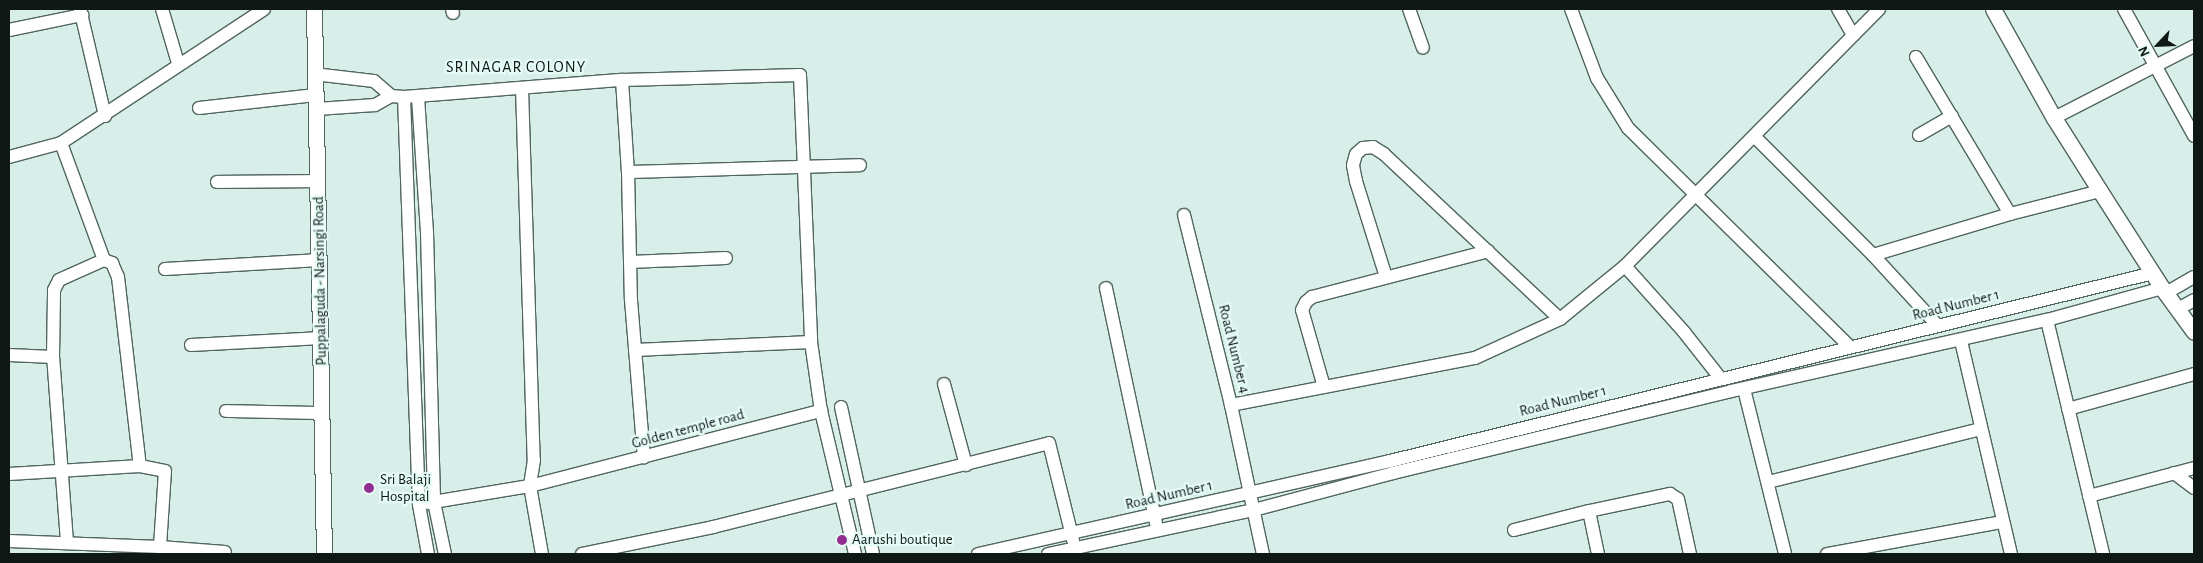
<!DOCTYPE html>
<html>
<head>
<meta charset="utf-8">
<style>
  body { margin:0 }
  #map { position:relative; width:2203px; height:563px; overflow:hidden; background:#d7eee9; font-family:"Alegreya Sans",sans-serif }
  div>[style] { position:absolute }
  .roads { filter:drop-shadow(1px 0 #516560) drop-shadow(-1px 0 #516560) drop-shadow(0 1px #516560) drop-shadow(0 -1px #516560) }
  .minor>* { height:12px; margin:-6px; padding:0 6px; transform-origin:6px; border-radius:6px; background:#fff }
  .tertiary>* { height:15px; margin:-7.5px; padding:0 7.5px; transform-origin:7.5px; border-radius:7.5px; background:#fff }
  .dots>* { width:14px; height:14px; translate:-50% -50%; box-sizing:border-box; border:2px solid #e5fbf6; border-radius:50% }
  span { translate:-50% -50%; white-space:nowrap; text-align:center; line-height:1.15; -webkit-text-stroke:4.5px #e5fbf6; paint-order:stroke }
  .street-label { font-size:15px; color:#101816 }
  .poi-label { font-size:15px; color:#101816 }
  .left { translate:0 -50%; text-align:left }
  .neighbourhood-label { font-size:16px; color:#101816; letter-spacing:1px }
  .frame { position:absolute; inset:0; border:10px solid #101816; pointer-events:none }
  .north { position:absolute; left:2133px; top:20px; width:50px; height:50px; -webkit-text-stroke:4px #e5fbf6; paint-order:stroke; rotate:245deg; font-size:14px; font-weight:700; line-height:20px; text-align:center; color:#101816 }
  .north::after { content:''; display:block; margin:auto; width:18px; height:22px; background:#101816; clip-path:polygon(50% 0,100% 100%,50% 72%,0 100%) }
</style>
</head>
<body>
<div id="map">
  <div class="roads">
    <div class="minor">
      <i style="left:80px;top:9px;width:110px;rotate:76.8deg"></i>
      <i style="left:162px;top:9px;width:56px;rotate:73.5deg"></i>
      <i style="left:452px;top:9px;width:4px;rotate:76deg"></i>
      <i style="left:1409px;top:9px;width:41px;rotate:70.3deg"></i>
      <i style="left:1571px;top:9px;width:74px;rotate:69.4deg"></i>
      <i style="left:1597px;top:78px;width:59px;rotate:58.2deg"></i>
      <i style="left:1628px;top:128px;width:312px;rotate:44.6deg"></i>
      <i style="left:1838px;top:9px;width:30px;rotate:60deg"></i>
      <i style="left:2124px;top:9px;width:145px;rotate:61.1deg"></i>
      <i style="left:9px;top:30px;width:75px;rotate:-11.6deg"></i>
      <i style="left:1916px;top:57px;width:183px;rotate:59.1deg"></i>
      <i style="left:314px;top:74px;width:60px;rotate:6.7deg"></i>
      <i style="left:374px;top:81px;width:23px;rotate:41deg"></i>
      <i style="left:391px;top:96px;width:13px;rotate:4deg"></i>
      <i style="left:404px;top:97px;width:219px;rotate:-4.5deg"></i>
      <i style="left:622px;top:80px;width:178px;rotate:-1.6deg"></i>
      <i style="left:800px;top:75px;width:267px;rotate:87.6deg"></i>
      <i style="left:811px;top:342px;width:70px;rotate:81.8deg"></i>
      <i style="left:821px;top:411px;width:147px;rotate:76.6deg"></i>
      <i style="left:622px;top:80px;width:92px;rotate:86.3deg"></i>
      <i style="left:628px;top:172px;width:128px;rotate:88.7deg"></i>
      <i style="left:631px;top:300px;width:158px;rotate:85.3deg"></i>
      <i style="left:522px;top:88px;width:372px;rotate:88.2deg"></i>
      <i style="left:534px;top:460px;width:26px;rotate:99deg"></i>
      <i style="left:530px;top:486px;width:69px;rotate:80deg"></i>
      <i style="left:404px;top:97px;width:408px;rotate:87.9deg"></i>
      <i style="left:419px;top:505px;width:50px;rotate:79.6deg"></i>
      <i style="left:418px;top:97px;width:135px;rotate:86.2deg"></i>
      <i style="left:427px;top:232px;width:270px;rotate:88.5deg"></i>
      <i style="left:434px;top:502px;width:53px;rotate:78.1deg"></i>
      <i style="left:199px;top:108px;width:117px;rotate:-6.4deg"></i>
      <i style="left:317px;top:109px;width:58px;rotate:-3.9deg"></i>
      <i style="left:375px;top:105px;width:18px;rotate:-29deg"></i>
      <i style="left:2054px;top:118px;width:157px;rotate:-27.2deg"></i>
      <i style="left:1919px;top:135px;width:38px;rotate:-30deg"></i>
      <i style="left:1754px;top:136px;width:168px;rotate:45deg"></i>
      <i style="left:1873px;top:255px;width:96px;rotate:47.5deg"></i>
      <i style="left:61px;top:143px;width:125px;rotate:69.8deg"></i>
      <i style="left:104px;top:260px;width:9px;rotate:21deg"></i>
      <i style="left:112px;top:263px;width:15px;rotate:67deg"></i>
      <i style="left:118px;top:277px;width:190px;rotate:83.4deg"></i>
      <i style="left:9px;top:157px;width:54px;rotate:-15.1deg"></i>
      <i style="left:61px;top:143px;width:243px;rotate:-33.4deg"></i>
      <i style="left:628px;top:172px;width:232px;rotate:-1.7deg"></i>
      <i style="left:217px;top:182px;width:101px;rotate:-0.6deg"></i>
      <i style="left:1184px;top:215px;width:196px;rotate:76.1deg"></i>
      <i style="left:1231px;top:405px;width:152px;rotate:77.9deg"></i>
      <i style="left:1873px;top:255px;width:143px;rotate:-16.7deg"></i>
      <i style="left:2010px;top:214px;width:93px;rotate:-14.3deg"></i>
      <i style="left:630px;top:262px;width:96px;rotate:-2.4deg"></i>
      <i style="left:1625px;top:266px;width:89px;rotate:48.2deg"></i>
      <i style="left:1684px;top:332px;width:60px;rotate:51.8deg"></i>
      <i style="left:165px;top:269px;width:155px;rotate:-3.3deg"></i>
      <i style="left:1386px;top:277px;width:101px;rotate:-107.4deg"></i>
      <i style="left:1356px;top:181px;width:16px;rotate:-101deg"></i>
      <i style="left:1353px;top:165px;width:11px;rotate:-75deg"></i>
      <i style="left:1356px;top:154px;width:9px;rotate:-41deg"></i>
      <i style="left:1363px;top:148px;width:10px;rotate:-6deg"></i>
      <i style="left:1373px;top:147px;width:13px;rotate:32deg"></i>
      <i style="left:1384px;top:154px;width:241px;rotate:43.2deg"></i>
      <i style="left:1106px;top:288px;width:241px;rotate:78deg"></i>
      <i style="left:2166px;top:293px;width:32px;rotate:-30deg"></i>
      <i style="left:2178px;top:309px;width:18px;rotate:-29deg"></i>
      <i style="left:2047px;top:320px;width:241px;rotate:76.5deg"></i>
      <i style="left:1961px;top:341px;width:219px;rotate:76.8deg"></i>
      <i style="left:191px;top:345px;width:131px;rotate:-3.1deg"></i>
      <i style="left:635px;top:350px;width:176px;rotate:-2.6deg"></i>
      <i style="left:9px;top:355px;width:44px;rotate:2.6deg"></i>
      <i style="left:944px;top:384px;width:84px;rotate:74.8deg"></i>
      <i style="left:1324px;top:387px;width:80px;rotate:-105.9deg"></i>
      <i style="left:1302px;top:310px;width:9px;rotate:-63deg"></i>
      <i style="left:1306px;top:302px;width:8px;rotate:-40deg"></i>
      <i style="left:1312px;top:297px;width:182px;rotate:-14.6deg"></i>
      <i style="left:1744px;top:389px;width:170px;rotate:76deg"></i>
      <i style="left:1231px;top:405px;width:248px;rotate:-10.9deg"></i>
      <i style="left:1475px;top:358px;width:94px;rotate:-24.6deg"></i>
      <i style="left:1560px;top:319px;width:84px;rotate:-39.2deg"></i>
      <i style="left:1625px;top:266px;width:361px;rotate:-45.3deg"></i>
      <i style="left:841px;top:407px;width:150px;rotate:77.7deg"></i>
      <i style="left:2068px;top:409px;width:131px;rotate:-15.5deg"></i>
      <i style="left:226px;top:411px;width:97px;rotate:1.2deg"></i>
      <i style="left:2174px;top:473px;width:25px;rotate:37deg"></i>
      <i style="left:9px;top:474px;width:131px;rotate:-3.5deg"></i>
      <i style="left:140px;top:466px;width:25px;rotate:11deg"></i>
      <i style="left:165px;top:471px;width:76px;rotate:93.8deg"></i>
      <i style="left:1768px;top:482px;width:219px;rotate:-14deg"></i>
      <i style="left:2089px;top:496px;width:109px;rotate:-14.9deg"></i>
      <i style="left:427px;top:503px;width:104px;rotate:-9.4deg"></i>
      <i style="left:530px;top:486px;width:301px;rotate:-14.5deg"></i>
      <i style="left:1589px;top:511px;width:44px;rotate:78.2deg"></i>
      <i style="left:1514px;top:530px;width:77px;rotate:-14.2deg"></i>
      <i style="left:1589px;top:511px;width:83px;rotate:-11.9deg"></i>
      <i style="left:1670px;top:494px;width:9px;rotate:32deg"></i>
      <i style="left:1678px;top:499px;width:56px;rotate:77.7deg"></i>
      <i style="left:9px;top:541px;width:151px;rotate:2.3deg"></i>
      <i style="left:160px;top:547px;width:65px;rotate:4.4deg"></i>
      <i style="left:67px;top:542px;width:186px;rotate:-94.3deg"></i>
      <i style="left:53px;top:357px;width:67px;rotate:-89.1deg"></i>
      <i style="left:54px;top:290px;width:11px;rotate:-63deg"></i>
      <i style="left:59px;top:280px;width:49px;rotate:-24deg"></i>
      <i style="left:582px;top:554px;width:134px;rotate:-11.6deg"></i>
      <i style="left:713px;top:527px;width:346px;rotate:-14deg"></i>
      <i style="left:1049px;top:443px;width:100px;rotate:76.1deg"></i>
      <i style="left:978px;top:554px;width:422px;rotate:-12.7deg"></i>
      <i style="left:1390px;top:461px;width:786px;rotate:-13.84deg"></i>
      <i style="left:1048px;top:554px;width:211px;rotate:-12.1deg"></i>
      <i style="left:1254px;top:510px;width:144px;rotate:-14.9deg"></i>
      <i style="left:1393px;top:473px;width:348px;rotate:-13.6deg"></i>
      <i style="left:1731px;top:391px;width:324px;rotate:-12.7deg"></i>
      <i style="left:2047px;top:320px;width:119px;rotate:-15.5deg"></i>
      <i style="left:1827px;top:554px;width:178px;rotate:-10.4deg"></i>
    </div>
    <div class="tertiary">
      <i style="left:314px;top:9px;width:545px;rotate:88.95deg"></i>
      <i style="left:1993px;top:9px;width:125px;rotate:60.8deg"></i>
      <i style="left:2054px;top:118px;width:86px;rotate:57.8deg"></i>
      <i style="left:2100px;top:191px;width:115px;rotate:57.4deg"></i>
      <i style="left:2162px;top:288px;width:54px;rotate:54deg"></i>
    </div>
  </div>
  <div class="dots">
    <i style="left:369px;top:488px;background:#952d90"></i>
    <i style="left:842px;top:540px;background:#952d90"></i>
  </div>
  <div class="street-label">
    <span style="left:320px;top:281px;rotate:-91deg">Puppalaguda - Narsingi Road</span>
    <span style="left:1956px;top:305px;rotate:-14deg">Road Number 1</span>
    <span style="left:1234px;top:349px;rotate:76deg">Road Number 4</span>
    <span style="left:1563px;top:401px;rotate:-14deg">Road Number 1</span>
    <span style="left:688px;top:429px;rotate:-15deg">Golden temple road</span>
    <span style="left:1169px;top:495px;rotate:-13deg">Road Number 1</span>
  </div>
  <div class="poi-label">
    <span class="left" style="left:380px;top:488px">Sri Balaji<br>Hospital</span>
    <span class="left" style="left:852px;top:540px">Aarushi boutique</span>
  </div>
  <div class="neighbourhood-label">
    <span style="left:516px;top:67px">SRINAGAR COLONY</span>
  </div>
  <div class="frame"></div>
  <div class="north">N</div>
</div>
</body>
</html>
